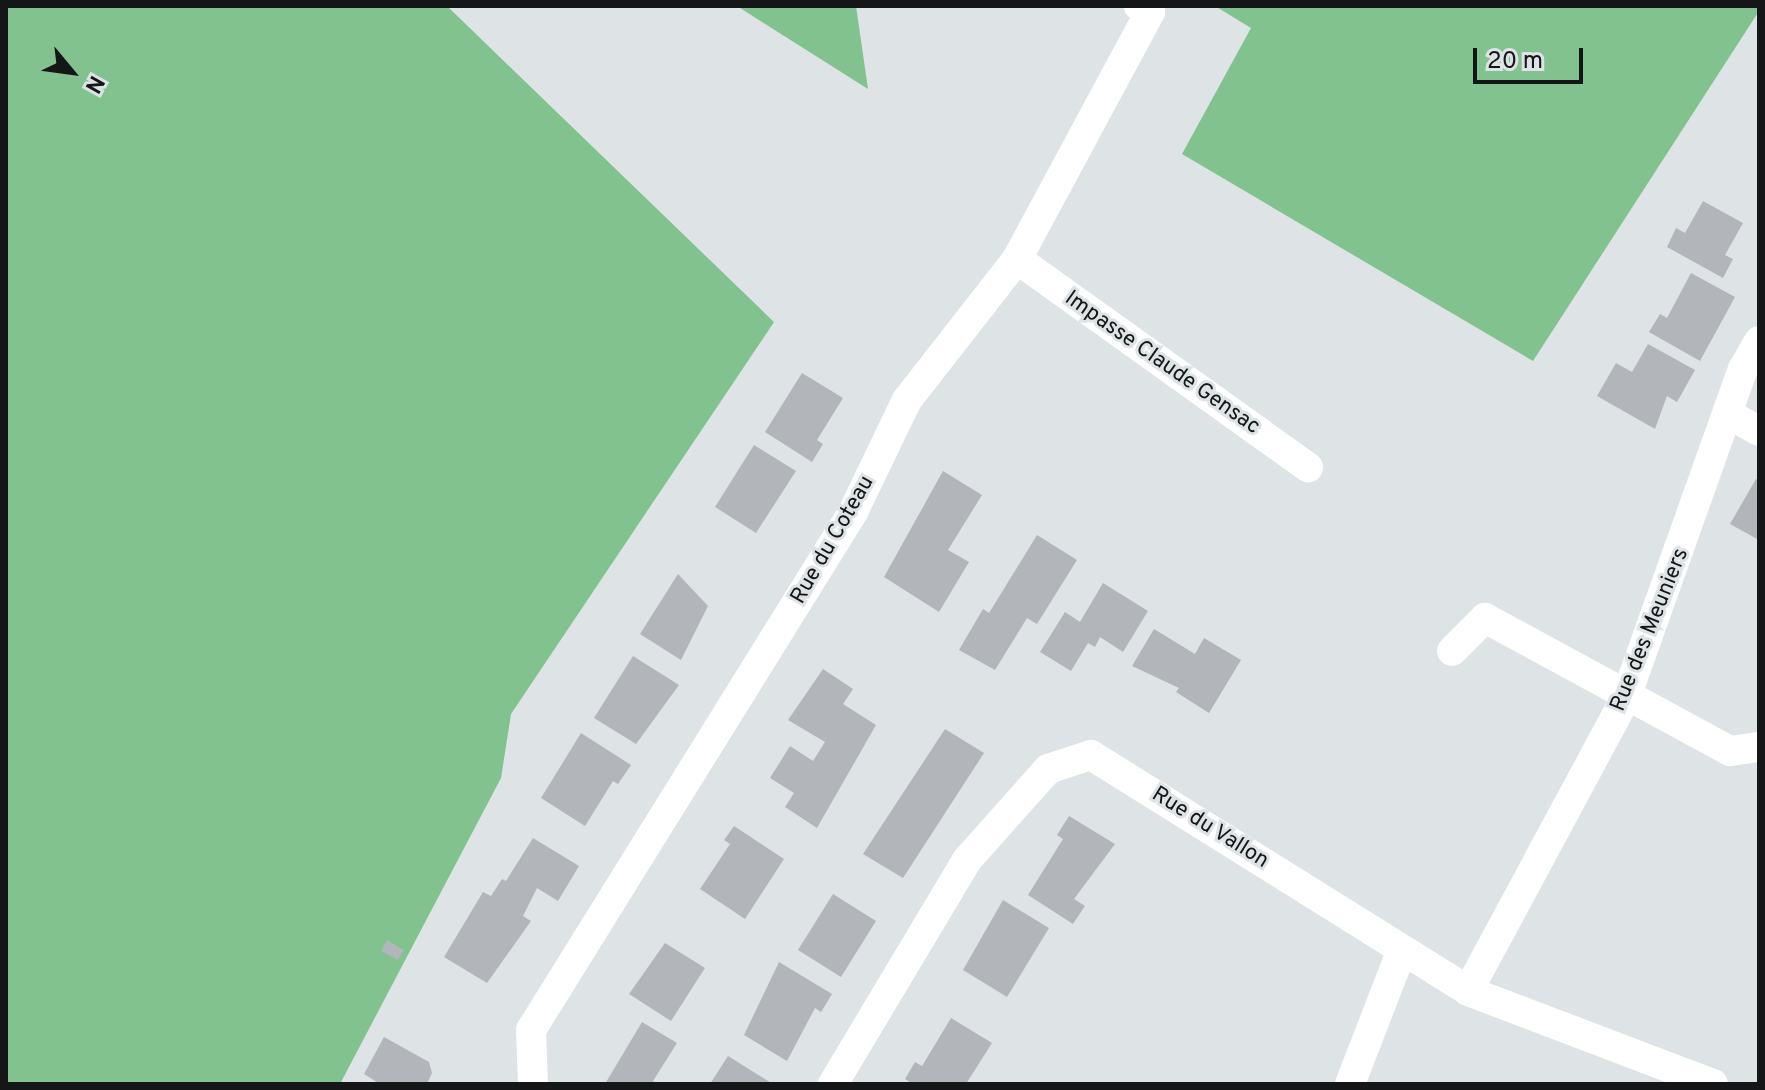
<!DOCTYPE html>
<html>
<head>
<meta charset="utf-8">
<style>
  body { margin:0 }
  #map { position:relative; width:1765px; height:1090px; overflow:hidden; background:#dee3e6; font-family:Overpass,sans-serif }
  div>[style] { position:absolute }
  .green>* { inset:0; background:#81c28f }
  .building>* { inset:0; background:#b2b6ba }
  .street>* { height:30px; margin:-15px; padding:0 15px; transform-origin:15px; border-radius:15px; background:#fff }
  span { translate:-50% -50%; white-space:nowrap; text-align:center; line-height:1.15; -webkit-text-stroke:6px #dee3e6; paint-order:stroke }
  .street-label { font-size:22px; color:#141617 }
  .frame { position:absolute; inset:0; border:8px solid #141617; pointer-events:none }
  .north { position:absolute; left:32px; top:32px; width:80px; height:80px; -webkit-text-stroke:6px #dee3e6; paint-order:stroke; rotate:119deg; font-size:22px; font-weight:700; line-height:32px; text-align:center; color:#141617 }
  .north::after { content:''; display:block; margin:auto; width:28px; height:36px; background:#141617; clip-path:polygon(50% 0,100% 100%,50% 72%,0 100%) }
  .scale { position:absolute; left:1473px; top:48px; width:110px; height:36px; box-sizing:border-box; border:4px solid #141617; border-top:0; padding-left:10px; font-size:24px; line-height:28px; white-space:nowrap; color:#141617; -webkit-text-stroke:6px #dee3e6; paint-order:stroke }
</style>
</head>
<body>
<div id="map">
  <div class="green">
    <i style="clip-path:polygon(6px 6px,447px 6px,774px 322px,511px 714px,501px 778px,340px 1084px,6px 1084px)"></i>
    <i style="clip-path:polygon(737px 6px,856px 6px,868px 89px,751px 15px)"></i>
    <i style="clip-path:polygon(1215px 6px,1759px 6px,1759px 11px,1533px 361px,1182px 154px,1251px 28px)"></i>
  </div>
  <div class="building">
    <i style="clip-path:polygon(1703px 201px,1743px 223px,1725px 255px,1733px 259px,1723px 278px,1667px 247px,1676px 228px,1685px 233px)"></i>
    <i style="clip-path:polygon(1691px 273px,1735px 297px,1700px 361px,1649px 332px,1660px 314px,1667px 318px)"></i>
    <i style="clip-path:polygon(1648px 344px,1695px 370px,1677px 402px,1667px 396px,1655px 429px,1597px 396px,1616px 363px,1632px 372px)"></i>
    <i style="clip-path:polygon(802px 373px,843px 398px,817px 440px,823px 444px,812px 462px,765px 432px)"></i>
    <i style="clip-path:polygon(754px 445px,796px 471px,756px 533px,715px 507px)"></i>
    <i style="clip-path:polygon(943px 471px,982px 495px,948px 550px,969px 562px,939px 612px,884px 577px)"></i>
    <i style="clip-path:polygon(1756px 479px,1759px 480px,1759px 540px,1730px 524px)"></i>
    <i style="clip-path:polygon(1037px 535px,1077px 560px,1037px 624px,1027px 618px,995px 670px,959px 650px,983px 609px,989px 613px)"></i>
    <i style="clip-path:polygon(678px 574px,708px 606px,681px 660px,640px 634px)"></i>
    <i style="clip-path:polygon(1103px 583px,1148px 611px,1123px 652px,1100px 637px,1095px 647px,1088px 643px,1071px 671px,1040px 652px,1065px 612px,1080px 622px)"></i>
    <i style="clip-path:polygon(1154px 629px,1195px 654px,1204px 638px,1241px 660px,1209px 713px,1176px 692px,1179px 688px,1132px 666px)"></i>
    <i style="clip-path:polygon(633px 656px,679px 685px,636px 744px,594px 718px)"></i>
    <i style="clip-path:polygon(823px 669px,853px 689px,843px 704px,876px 725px,817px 828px,785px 807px,794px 793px,770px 778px,790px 746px,813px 761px,825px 742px,788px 720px)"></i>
    <i style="clip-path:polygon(945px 729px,984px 753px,903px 878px,863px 854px)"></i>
    <i style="clip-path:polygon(581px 733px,631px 765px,618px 784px,613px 781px,585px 826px,541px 798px)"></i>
    <i style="clip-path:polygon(1069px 816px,1115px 844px,1074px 899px,1085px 906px,1073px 924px,1028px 895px,1063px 839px,1057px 835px)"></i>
    <i style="clip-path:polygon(734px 826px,784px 859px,745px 919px,700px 889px,730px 844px,724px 840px)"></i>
    <i style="clip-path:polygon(533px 838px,579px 866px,558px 901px,537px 888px,523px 916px,531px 921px,487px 983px,444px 957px,483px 892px,491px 896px,502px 879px,506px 881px)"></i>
    <i style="clip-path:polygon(833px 894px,876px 921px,841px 977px,798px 950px)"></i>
    <i style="clip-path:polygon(1003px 900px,1049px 928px,1007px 997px,963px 970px)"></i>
    <i style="clip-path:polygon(387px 940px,404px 950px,398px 960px,381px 951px)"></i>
    <i style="clip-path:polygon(665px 943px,705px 968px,671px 1021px,629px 994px)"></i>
    <i style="clip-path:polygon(779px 962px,832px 994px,821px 1012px,815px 1008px,787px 1061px,744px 1035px)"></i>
    <i style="clip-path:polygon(951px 1018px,992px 1043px,966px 1084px,913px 1084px,905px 1079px,915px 1062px,922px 1066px)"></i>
    <i style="clip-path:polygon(642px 1022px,677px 1043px,653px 1081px,657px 1084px,605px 1084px)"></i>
    <i style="clip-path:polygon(384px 1037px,429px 1062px,432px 1073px,427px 1084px,380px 1084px,364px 1074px)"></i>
    <i style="clip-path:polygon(728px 1056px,773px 1084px,710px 1084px)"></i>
  </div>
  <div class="street">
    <i style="left:1017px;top:259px;width:358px;rotate:35.6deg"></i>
    <i style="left:1730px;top:415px;width:33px;rotate:29deg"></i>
    <i style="left:1452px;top:651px;width:47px;rotate:-45deg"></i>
    <i style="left:1485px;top:618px;width:279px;rotate:28.5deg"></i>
    <i style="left:1730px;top:751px;width:29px;rotate:-8deg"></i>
    <i style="left:1468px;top:991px;width:334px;rotate:-61.7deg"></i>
    <i style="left:1626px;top:697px;width:348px;rotate:-70.4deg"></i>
    <i style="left:1743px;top:369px;width:32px;rotate:-60deg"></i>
    <i style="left:533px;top:1084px;width:54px;rotate:-92.1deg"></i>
    <i style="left:531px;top:1030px;width:610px;rotate:-58.13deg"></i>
    <i style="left:853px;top:512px;width:124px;rotate:-64.3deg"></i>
    <i style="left:907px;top:400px;width:179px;rotate:-52deg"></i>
    <i style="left:1017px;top:259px;width:281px;rotate:-61.7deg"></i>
    <i style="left:1150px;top:12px;width:13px;rotate:-151deg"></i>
    <i style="left:833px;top:1084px;width:261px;rotate:-59.1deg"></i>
    <i style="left:967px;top:860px;width:122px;rotate:-48.3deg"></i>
    <i style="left:1048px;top:769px;width:45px;rotate:-18deg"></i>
    <i style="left:1091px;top:755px;width:445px;rotate:32deg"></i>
    <i style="left:1468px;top:991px;width:262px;rotate:20.8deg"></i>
    <i style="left:1350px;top:1084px;width:144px;rotate:-68.8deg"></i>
  </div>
  <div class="street-label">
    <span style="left:1162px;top:363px;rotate:35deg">Impasse Claude Gensac</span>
    <span style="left:833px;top:540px;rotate:-60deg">Rue du Coteau</span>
    <span style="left:1650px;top:630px;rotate:-68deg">Rue des Meuniers</span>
    <span style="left:1210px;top:828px;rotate:32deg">Rue du Vallon</span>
  </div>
  <div class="frame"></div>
  <div class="north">N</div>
  <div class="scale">20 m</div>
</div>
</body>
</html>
